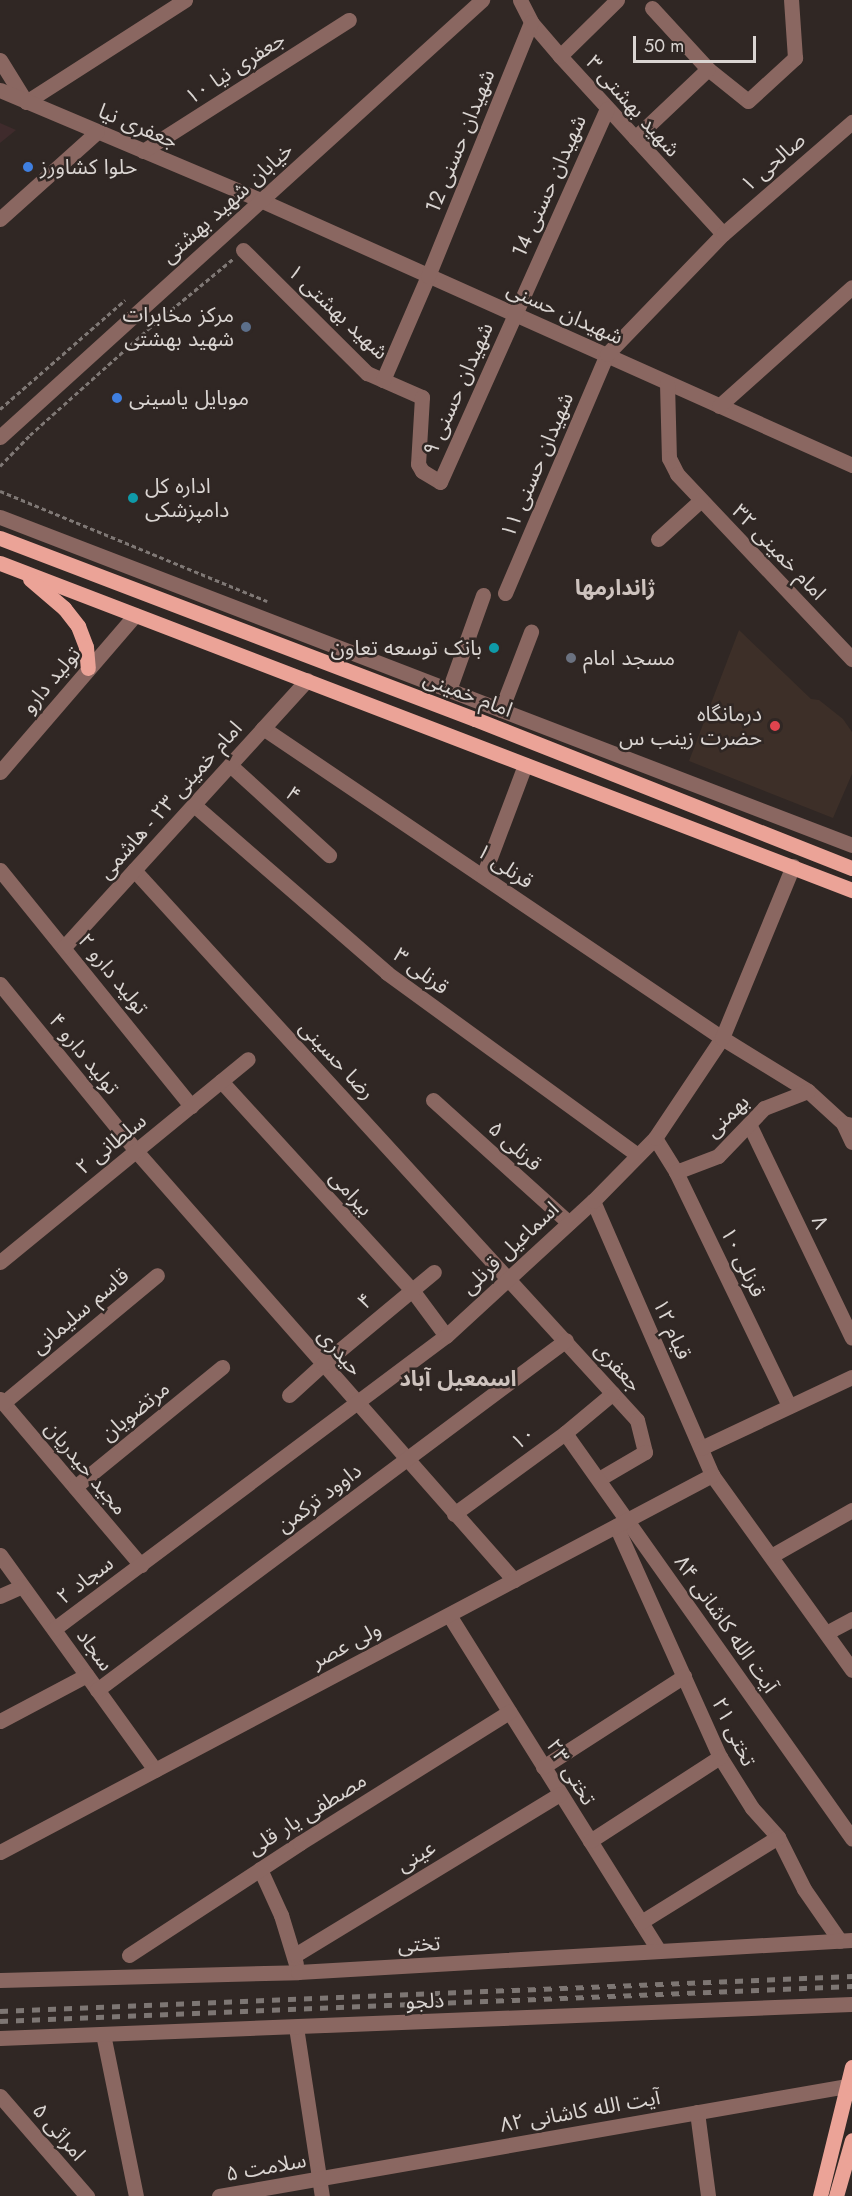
<!DOCTYPE html>
<html>
<head>
<meta charset="utf-8">
<style>
  body { margin:0 }
  #map { position:relative; width:852px; height:2196px; overflow:hidden; background:#302724; font-family:Jost,"Noto Sans Arabic",sans-serif }
  div>[style] { position:absolute }
  .commercial>* { inset:0; background:#3f2b2c }
  .built>* { inset:0; background:#3d2f28 }
  .path>* { height:3px; margin-top:-1.5px; transform-origin:0; background:repeating-linear-gradient(90deg,#7f7875 0 4.5px,transparent 0 7.5px) }
  .minor>* { height:15px; margin:-7.5px; padding:0 7.5px; transform-origin:7.5px; border-radius:7.5px; background:#8a6761 }
  .major>* { height:15px; margin:-7.5px; padding:0 7.5px; transform-origin:7.5px; border-radius:7.5px; background:#eba397 }
  .rail>* { height:4.5px; margin-top:-2.25px; transform-origin:0; background:repeating-linear-gradient(90deg,#7d7673 0 8px,transparent 0 16px) }
  .dots>* { width:16px; height:16px; translate:-50% -50%; box-sizing:border-box; border:3px solid #302724; border-radius:50% }
  span { translate:-50% -50%; white-space:nowrap; text-align:center; line-height:1.15; -webkit-text-stroke:5px #302724; paint-order:stroke }
  .street-label { font-size:21px; color:#dad5d2 }
  .poi-label { font-size:21px; color:#dad5d2 }
  .left { translate:0 -50%; text-align:left }
  .right { translate:-100% -50%; text-align:right }
  .neighbourhood-label { font-size:22px; color:#cec3be; font-weight:700 }
  .scale { position:absolute; left:633px; top:36px; width:123px; height:27px; box-sizing:border-box; border:3px solid #dad5d2; border-top:0; padding-left:8px; font-size:18px; line-height:21px; white-space:nowrap; color:#dad5d2; -webkit-text-stroke:4px #302724; paint-order:stroke }
</style>
</head>
<body>
<div id="map">
  <div class="commercial">
    <i style="clip-path:polygon(0 123px,16px 130px,0 143px)"></i>
  </div>
  <div class="built">
    <i style="clip-path:polygon(739px 630px,811px 699px,819px 700px,843px 719px,852px 732px,852px 774px,833px 818px,689px 761px)"></i>
  </div>
  <div class="path">
    <i style="left:0;top:409px;width:166px;rotate:-41.1deg"></i>
    <i style="left:0;top:466px;width:43px;rotate:-45.9deg"></i>
    <i style="left:30px;top:435px;width:159px;rotate:-41.9deg"></i>
    <i style="left:148px;top:329px;width:110px;rotate:-39.5deg"></i>
    <i style="left:0;top:491px;width:289px;rotate:22.4deg"></i>
  </div>
  <div class="minor">
    <i style="left:520px;top:0;width:25px;rotate:63deg"></i>
    <i style="left:531px;top:22px;width:45px;rotate:49.5deg"></i>
    <i style="left:560px;top:56px;width:241px;rotate:47.5deg"></i>
    <i style="left:652px;top:8px;width:83px;rotate:47.4deg"></i>
    <i style="left:708px;top:69px;width:51px;rotate:38.7deg"></i>
    <i style="left:748px;top:101px;width:64px;rotate:-42.5deg"></i>
    <i style="left:795px;top:58px;width:58px;rotate:-93.9deg"></i>
    <i style="left:560px;top:56px;width:80px;rotate:-44.5deg"></i>
    <i style="left:0;top:60px;width:49px;rotate:58.2deg"></i>
    <i style="left:26px;top:102px;width:189px;rotate:-32.7deg"></i>
    <i style="left:0;top:90px;width:282px;rotate:22.9deg"></i>
    <i style="left:260px;top:200px;width:649px;rotate:24.11deg"></i>
    <i style="left:635px;top:138px;width:100px;rotate:-43.4deg"></i>
    <i style="left:143px;top:151px;width:244px;rotate:-32.5deg"></i>
    <i style="left:0;top:219px;width:130px;rotate:-41.9deg"></i>
    <i style="left:243px;top:250px;width:175px;rotate:44.8deg"></i>
    <i style="left:367px;top:373px;width:60px;rotate:23.6deg"></i>
    <i style="left:422px;top:397px;width:67px;rotate:93.4deg"></i>
    <i style="left:418px;top:464px;width:8px;rotate:60deg"></i>
    <i style="left:422px;top:471px;width:21px;rotate:31deg"></i>
    <i style="left:440px;top:482px;width:409px;rotate:-65.9deg"></i>
    <i style="left:383px;top:380px;width:113px;rotate:-66.6deg"></i>
    <i style="left:428px;top:276px;width:274px;rotate:-67.9deg"></i>
    <i style="left:667px;top:383px;width:75px;rotate:88.5deg"></i>
    <i style="left:669px;top:458px;width:18px;rotate:63deg"></i>
    <i style="left:677px;top:474px;width:255px;rotate:46.6deg"></i>
    <i style="left:719px;top:406px;width:178px;rotate:-41.8deg"></i>
    <i style="left:0;top:437px;width:651px;rotate:-42.2deg"></i>
    <i style="left:0;top:517px;width:913px;rotate:21.06deg"></i>
    <i style="left:658px;top:539px;width:58px;rotate:-42.2deg"></i>
    <i style="left:505px;top:593px;width:260px;rotate:-66.9deg"></i>
    <i style="left:607px;top:354px;width:167px;rotate:-46deg"></i>
    <i style="left:723px;top:234px;width:171px;rotate:-41deg"></i>
    <i style="left:449px;top:690px;width:101px;rotate:-70.3deg"></i>
    <i style="left:501px;top:710px;width:84px;rotate:-69deg"></i>
    <i style="left:263px;top:728px;width:554px;rotate:34.03deg"></i>
    <i style="left:722px;top:1038px;width:101px;rotate:31.6deg"></i>
    <i style="left:808px;top:1091px;width:47px;rotate:42.4deg"></i>
    <i style="left:843px;top:1123px;width:9px;rotate:13deg"></i>
    <i style="left:230px;top:765px;width:134px;rotate:42.3deg"></i>
    <i style="left:0;top:772px;width:207px;rotate:-49.3deg"></i>
    <i style="left:194px;top:805px;width:256px;rotate:41deg"></i>
    <i style="left:387px;top:973px;width:308px;rotate:36deg"></i>
    <i style="left:0;top:870px;width:304px;rotate:51deg"></i>
    <i style="left:134px;top:870px;width:745px;rotate:47.56deg"></i>
    <i style="left:637px;top:1420px;width:33px;rotate:76deg"></i>
    <i style="left:645px;top:1452px;width:53px;rotate:149.6deg"></i>
    <i style="left:483px;top:876px;width:119px;rotate:-69.3deg"></i>
    <i style="left:64px;top:947px;width:361px;rotate:-47.7deg"></i>
    <i style="left:0;top:984px;width:215px;rotate:50.8deg"></i>
    <i style="left:136px;top:1151px;width:572px;rotate:48.62deg"></i>
    <i style="left:221px;top:1081px;width:283px;rotate:47.6deg"></i>
    <i style="left:412px;top:1290px;width:57px;rotate:53.5deg"></i>
    <i style="left:433px;top:1100px;width:183px;rotate:42.1deg"></i>
    <i style="left:843px;top:1123px;width:21px;rotate:65deg"></i>
    <i style="left:749px;top:1124px;width:237px;rotate:64.3deg"></i>
    <i style="left:655px;top:1138px;width:40px;rotate:58deg"></i>
    <i style="left:676px;top:1172px;width:260px;rotate:64.2deg"></i>
    <i style="left:676px;top:1172px;width:45px;rotate:-20.9deg"></i>
    <i style="left:718px;top:1156px;width:66px;rotate:-46.2deg"></i>
    <i style="left:764px;top:1108px;width:47px;rotate:-21.1deg"></i>
    <i style="left:593px;top:1201px;width:299px;rotate:66.5deg"></i>
    <i style="left:712px;top:1475px;width:240px;rotate:54.3deg"></i>
    <i style="left:0;top:1262px;width:320px;rotate:-39.3deg"></i>
    <i style="left:289px;top:1395px;width:46px;rotate:-42.4deg"></i>
    <i style="left:323px;top:1364px;width:144px;rotate:-39.7deg"></i>
    <i style="left:0;top:1399px;width:218px;rotate:49.7deg"></i>
    <i style="left:3px;top:1403px;width:200px;rotate:-39.7deg"></i>
    <i style="left:565px;top:1433px;width:497px;rotate:54.7deg"></i>
    <i style="left:701px;top:1448px;width:167px;rotate:-25.2deg"></i>
    <i style="left:75px;top:1487px;width:190px;rotate:-39.2deg"></i>
    <i style="left:454px;top:1514px;width:137px;rotate:-36.1deg"></i>
    <i style="left:565px;top:1433px;width:62px;rotate:-39.8deg"></i>
    <i style="left:616px;top:1526px;width:253px;rotate:65.8deg"></i>
    <i style="left:720px;top:1757px;width:60px;rotate:57.9deg"></i>
    <i style="left:752px;top:1808px;width:39px;rotate:48deg"></i>
    <i style="left:778px;top:1837px;width:58px;rotate:63.4deg"></i>
    <i style="left:804px;top:1889px;width:63px;rotate:55.3deg"></i>
    <i style="left:0;top:1555px;width:265px;rotate:54.2deg"></i>
    <i style="left:771px;top:1556px;width:93px;rotate:-29.6deg"></i>
    <i style="left:0;top:1596px;width:24px;rotate:-24deg"></i>
    <i style="left:449px;top:1615px;width:396px;rotate:58deg"></i>
    <i style="left:54px;top:1629px;width:489px;rotate:-36.8deg"></i>
    <i style="left:446px;top:1336px;width:200px;rotate:-42.6deg"></i>
    <i style="left:593px;top:1201px;width:88px;rotate:-45.5deg"></i>
    <i style="left:655px;top:1138px;width:120px;rotate:-56.2deg"></i>
    <i style="left:722px;top:1038px;width:186px;rotate:-67.6deg"></i>
    <i style="left:826px;top:1633px;width:30px;rotate:-28deg"></i>
    <i style="left:97px;top:1690px;width:585px;rotate:-36.73deg"></i>
    <i style="left:0;top:1721px;width:98px;rotate:-27.9deg"></i>
    <i style="left:543px;top:1767px;width:168px;rotate:-32.8deg"></i>
    <i style="left:590px;top:1841px;width:155px;rotate:-32.9deg"></i>
    <i style="left:0;top:1852px;width:806px;rotate:-27.9deg"></i>
    <i style="left:260px;top:1869px;width:51px;rotate:65.5deg"></i>
    <i style="left:281px;top:1915px;width:51px;rotate:73deg"></i>
    <i style="left:641px;top:1922px;width:161px;rotate:-31.8deg"></i>
    <i style="left:129px;top:1955px;width:204px;rotate:-33.2deg"></i>
    <i style="left:300px;top:1843px;width:247px;rotate:-32.1deg"></i>
    <i style="left:295px;top:1955px;width:310px;rotate:-31.3deg"></i>
    <i style="left:0;top:1980px;width:298px;rotate:-1.5deg"></i>
    <i style="left:298px;top:1972px;width:555px;rotate:-3.31deg"></i>
    <i style="left:296px;top:2027px;width:171px;rotate:81.3deg"></i>
    <i style="left:103px;top:2034px;width:165px;rotate:78.5deg"></i>
    <i style="left:0;top:2038px;width:853px;rotate:-2.29deg"></i>
    <i style="left:0;top:2096px;width:133px;rotate:49deg"></i>
    <i style="left:697px;top:2112px;width:85px;rotate:82.5deg"></i>
    <i style="left:219px;top:2196px;width:638px;rotate:-9.94deg"></i>
  </div>
  <div class="major">
    <i style="left:0;top:538px;width:508px;rotate:20.86deg"></i>
    <i style="left:475px;top:719px;width:405px;rotate:21.6deg"></i>
    <i style="left:0;top:563px;width:913px;rotate:21deg"></i>
    <i style="left:30px;top:579px;width:45px;rotate:40.5deg"></i>
    <i style="left:64px;top:608px;width:23px;rotate:52deg"></i>
    <i style="left:78px;top:626px;width:22px;rotate:69deg"></i>
    <i style="left:86px;top:647px;width:21px;rotate:85deg"></i>
    <i style="left:820px;top:2196px;width:133px;rotate:-76.1deg"></i>
    <i style="left:836px;top:2196px;width:58px;rotate:-74.1deg"></i>
  </div>
  <div class="rail">
    <i style="left:0;top:2011px;width:853px;rotate:-2.35deg"></i>
    <i style="left:0;top:2021px;width:853px;rotate:-2.35deg"></i>
  </div>
  <div class="dots">
    <i style="left:28px;top:167px;background:#3f7fe0"></i>
    <i style="left:246px;top:327px;background:#5c6f8a"></i>
    <i style="left:117px;top:398px;background:#3f7fe0"></i>
    <i style="left:133px;top:498px;background:#0f9aa8"></i>
    <i style="left:494px;top:648px;background:#0f9aa8"></i>
    <i style="left:571px;top:658px;background:#6b7280"></i>
    <i style="left:775px;top:726px;background:#e0444e"></i>
  </div>
  <div class="street-label">
    <span style="left:235px;top:68px;rotate:-33deg">جعفری نیا ۱۰</span>
    <span style="left:633px;top:106px;rotate:48deg">شهید بهشتی ۳</span>
    <span style="left:138px;top:126px;rotate:23deg">جعفری نیا</span>
    <span style="left:460px;top:141px;rotate:-68deg">شهیدان حسنی 12</span>
    <span style="left:773px;top:162px;rotate:-41deg">صالحی ۱</span>
    <span style="left:549px;top:186px;rotate:-66deg">شهیدان حسنی 14</span>
    <span style="left:227px;top:203px;rotate:-42deg">خیابان شهید بهشتی</span>
    <span style="left:338px;top:312px;rotate:43deg">شهید بهشتی ۱</span>
    <span style="left:565px;top:313px;rotate:24deg">شهیدان حسنی</span>
    <span style="left:458px;top:389px;rotate:-66deg">شهیدان حسنی ۹</span>
    <span style="left:537px;top:465px;rotate:-67deg">شهیدان حسنی ۱۱</span>
    <span style="left:779px;top:552px;rotate:46deg">امام خمینی ۳۲</span>
    <span style="left:51px;top:680px;rotate:-50deg">تولید دارو</span>
    <span style="left:468px;top:694px;rotate:21deg">امام خمینی</span>
    <span style="left:293px;top:794px;rotate:42deg">۴</span>
    <span style="left:170px;top:800px;rotate:-48deg">امام خمینی ۲۳ - هاشمی</span>
    <span style="left:505px;top:866px;rotate:34deg">قرنلی ۱</span>
    <span style="left:421px;top:971px;rotate:37deg">قرنلی ۳</span>
    <span style="left:113px;top:974px;rotate:51deg">تولید دارو ۲</span>
    <span style="left:84px;top:1054px;rotate:51deg">تولید دارو ۴</span>
    <span style="left:337px;top:1060px;rotate:47deg">رضا حسینی</span>
    <span style="left:727px;top:1116px;rotate:-44deg">بهمنی</span>
    <span style="left:111px;top:1144px;rotate:-39deg">۲ سلطانی</span>
    <span style="left:515px;top:1146px;rotate:42deg">قرنلی ۵</span>
    <span style="left:351px;top:1193px;rotate:48deg">بیرامی</span>
    <span style="left:820px;top:1222px;rotate:64deg">۸</span>
    <span style="left:510px;top:1248px;rotate:-43deg">اسماعیل قرنلی</span>
    <span style="left:743px;top:1262px;rotate:64deg">قرنلی ۱۰</span>
    <span style="left:365px;top:1301px;rotate:-40deg">۴</span>
    <span style="left:80px;top:1311px;rotate:-40deg">قاسم سلیمانی</span>
    <span style="left:672px;top:1329px;rotate:66deg">۱۲ قیام</span>
    <span style="left:340px;top:1352px;rotate:49deg">حیدری</span>
    <span style="left:618px;top:1367px;rotate:48deg">جعفری</span>
    <span style="left:135px;top:1411px;rotate:-39deg">مرتضویان</span>
    <span style="left:523px;top:1438px;rotate:-36deg">۱۰</span>
    <span style="left:86px;top:1468px;rotate:50deg">مجید حیدریان</span>
    <span style="left:319px;top:1498px;rotate:-37deg">داوود ترکمن</span>
    <span style="left:85px;top:1580px;rotate:-37deg">سجاد ۲</span>
    <span style="left:726px;top:1624px;rotate:55deg">آیت الله کاشانی ۸۴</span>
    <span style="left:346px;top:1645px;rotate:-28deg">ولی عصر</span>
    <span style="left:95px;top:1650px;rotate:54deg">سجاد</span>
    <span style="left:734px;top:1732px;rotate:64deg">تختی ۲۱</span>
    <span style="left:571px;top:1772px;rotate:58deg">تختی ۲۳</span>
    <span style="left:307px;top:1814px;rotate:-32deg">مصطفی یار قلی</span>
    <span style="left:416px;top:1856px;rotate:-31deg">عینی</span>
    <span style="left:419px;top:1944px;rotate:-3deg">تختی</span>
    <span style="left:425px;top:2001px;rotate:-2deg">دلجو</span>
    <span style="left:580px;top:2111px;rotate:-10deg">آیت الله کاشانی ۸۲</span>
    <span style="left:59px;top:2132px;rotate:49deg">امرائی ۵</span>
    <span style="left:266px;top:2167px;rotate:-10deg">سلامت ۵</span>
  </div>
  <div class="poi-label">
    <span class="left" style="left:40px;top:167px">حلوا کشاورز</span>
    <span class="right" style="left:234px;top:327px">مرکز مخابرات<br>شهید بهشتی</span>
    <span class="left" style="left:129px;top:398px">موبایل یاسینی</span>
    <span class="left" style="left:145px;top:498px">اداره کل<br>دامپزشکی</span>
    <span class="right" style="left:482px;top:648px">بانک توسعه تعاون</span>
    <span class="left" style="left:583px;top:658px">مسجد امام</span>
    <span class="right" style="left:762px;top:726px">درمانگاه<br>حضرت زینب س</span>
  </div>
  <div class="neighbourhood-label">
    <span style="left:615px;top:588px">ژاندارمها</span>
    <span style="left:458px;top:1379px">اسمعیل آباد</span>
  </div>
  <div class="scale">50 m</div>
</div>
</body>
</html>
